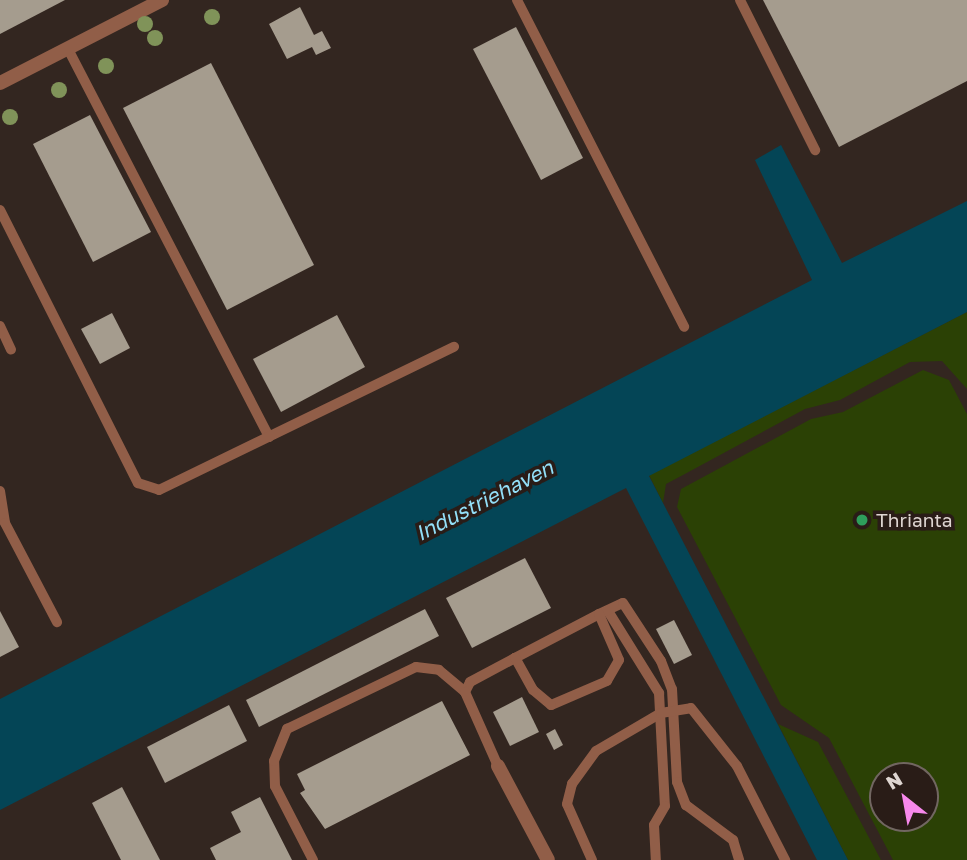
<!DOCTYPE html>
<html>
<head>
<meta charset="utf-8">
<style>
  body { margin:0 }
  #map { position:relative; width:967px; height:860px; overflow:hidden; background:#332620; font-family:"Golos Text",sans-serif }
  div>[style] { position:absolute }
  .green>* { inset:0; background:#2b4105 }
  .water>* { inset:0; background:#044556 }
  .building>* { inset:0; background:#a59c8e }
  .lane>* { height:10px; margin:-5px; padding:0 5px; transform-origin:5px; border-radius:5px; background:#915e48 }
  .street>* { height:14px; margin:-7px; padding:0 7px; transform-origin:7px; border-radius:7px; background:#915e48 }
  .trees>* { width:16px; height:16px; margin:-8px; border-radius:50%; background:#809359 }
  .dots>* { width:19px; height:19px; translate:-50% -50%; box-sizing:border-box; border:4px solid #291c17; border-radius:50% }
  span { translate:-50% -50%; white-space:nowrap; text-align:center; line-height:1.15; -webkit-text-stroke:7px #291c17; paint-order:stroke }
  .poi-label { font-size:19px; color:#ded5d1 }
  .left { translate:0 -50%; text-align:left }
  .water-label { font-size:21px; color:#93dff8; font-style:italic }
  .north { position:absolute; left:869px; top:762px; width:70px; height:70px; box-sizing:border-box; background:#291c17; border:2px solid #716661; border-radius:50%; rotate:329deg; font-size:19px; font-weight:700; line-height:28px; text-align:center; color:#ded5d1 }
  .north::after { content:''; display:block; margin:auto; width:24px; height:32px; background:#f788ec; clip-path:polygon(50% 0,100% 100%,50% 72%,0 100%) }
</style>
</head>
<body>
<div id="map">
  <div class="green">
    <i style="clip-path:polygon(967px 312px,967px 389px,942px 361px,910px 362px,840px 400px,805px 409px,683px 475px,666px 484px,663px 503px,649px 475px)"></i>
    <i style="clip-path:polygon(evenodd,923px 370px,949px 380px,967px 414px,967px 860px,893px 860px,829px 738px,781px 705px,677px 507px,681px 489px,811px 419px,843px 412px,923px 370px,925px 776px,925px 818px,883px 818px,883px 776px,925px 776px)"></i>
    <i style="clip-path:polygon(778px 724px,818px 742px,881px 860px,848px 860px)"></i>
  </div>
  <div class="water">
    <i style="clip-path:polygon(781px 145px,842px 263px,967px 201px,967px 312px,649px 476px,848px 860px,817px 860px,626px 488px,0 810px,0 699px,812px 280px,755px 160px)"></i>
  </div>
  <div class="building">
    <i style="clip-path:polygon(0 0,65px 0,0 34px)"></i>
    <i style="clip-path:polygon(763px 0,967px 0,967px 81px,839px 147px)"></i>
    <i style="clip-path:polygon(300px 7px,314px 35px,322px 31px,331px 48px,316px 55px,312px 47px,287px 59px,269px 24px)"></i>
    <i style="clip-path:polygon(516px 27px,583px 158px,541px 180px,473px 49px)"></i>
    <i style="clip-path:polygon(211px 63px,314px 265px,227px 310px,123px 108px)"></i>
    <i style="clip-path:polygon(90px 115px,151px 232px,93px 262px,33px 144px)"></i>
    <i style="clip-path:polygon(112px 313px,130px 348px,100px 364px,81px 329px)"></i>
    <i style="clip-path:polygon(337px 315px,365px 367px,281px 412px,253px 359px)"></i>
    <i style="clip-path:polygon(525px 558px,551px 608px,472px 648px,446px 598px)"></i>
    <i style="clip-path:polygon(425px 609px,439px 636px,259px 727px,246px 700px)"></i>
    <i style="clip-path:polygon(0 611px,19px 647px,0 657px)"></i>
    <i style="clip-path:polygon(674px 620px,692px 655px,674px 664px,656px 629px)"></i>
    <i style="clip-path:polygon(522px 697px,539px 732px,510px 746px,493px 712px)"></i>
    <i style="clip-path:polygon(442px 701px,470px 755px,325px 829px,300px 793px,305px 790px,297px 774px)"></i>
    <i style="clip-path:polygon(229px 705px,247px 741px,165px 783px,147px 747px)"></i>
    <i style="clip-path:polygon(555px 729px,563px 745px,554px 750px,546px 734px)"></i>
    <i style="clip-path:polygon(122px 787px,160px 860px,121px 860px,92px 803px)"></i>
    <i style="clip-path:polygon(260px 797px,292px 860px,216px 860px,210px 848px,241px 832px,231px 812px)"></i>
  </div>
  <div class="lane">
    <i style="left:517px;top:0;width:367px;rotate:62.9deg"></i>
    <i style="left:740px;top:0;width:168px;rotate:63.4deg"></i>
    <i style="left:68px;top:49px;width:437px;rotate:62.6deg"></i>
    <i style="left:0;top:210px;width:306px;rotate:63.2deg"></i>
    <i style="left:138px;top:483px;width:22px;rotate:18deg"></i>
    <i style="left:159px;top:490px;width:328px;rotate:-25.9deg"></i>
    <i style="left:0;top:326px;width:26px;rotate:65deg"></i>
    <i style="left:0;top:491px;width:32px;rotate:81deg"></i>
    <i style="left:5px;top:523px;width:112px;rotate:62.3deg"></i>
    <i style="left:608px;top:611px;width:97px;rotate:58.1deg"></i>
    <i style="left:659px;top:693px;width:113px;rotate:87deg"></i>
    <i style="left:665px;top:806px;width:22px;rotate:120deg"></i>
    <i style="left:654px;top:825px;width:35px;rotate:87deg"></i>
    <i style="left:599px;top:614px;width:26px;rotate:-25deg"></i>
    <i style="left:623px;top:603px;width:69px;rotate:56.8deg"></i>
    <i style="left:661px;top:661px;width:30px;rotate:69deg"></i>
    <i style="left:672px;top:689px;width:93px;rotate:86.9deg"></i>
    <i style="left:677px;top:782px;width:25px;rotate:69deg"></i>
    <i style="left:686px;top:805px;width:59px;rotate:36.7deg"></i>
    <i style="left:733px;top:840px;width:21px;rotate:73deg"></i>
    <i style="left:465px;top:692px;width:11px;rotate:-63deg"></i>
    <i style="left:470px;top:682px;width:51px;rotate:-28.1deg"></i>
    <i style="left:515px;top:658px;width:95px;rotate:-27.6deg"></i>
    <i style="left:599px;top:614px;width:50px;rotate:66.5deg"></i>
    <i style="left:619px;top:660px;width:24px;rotate:120deg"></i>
    <i style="left:607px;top:681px;width:61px;rotate:156.8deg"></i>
    <i style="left:551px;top:705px;width:23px;rotate:-140deg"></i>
    <i style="left:533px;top:690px;width:37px;rotate:-119deg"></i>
    <i style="left:313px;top:860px;width:83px;rotate:-117.2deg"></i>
    <i style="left:275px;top:786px;width:25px;rotate:-92deg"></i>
    <i style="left:274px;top:761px;width:35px;rotate:-68deg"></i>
    <i style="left:287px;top:729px;width:143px;rotate:-25.7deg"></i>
    <i style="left:416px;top:667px;width:23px;rotate:7deg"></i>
    <i style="left:439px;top:670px;width:34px;rotate:40deg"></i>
    <i style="left:465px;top:692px;width:81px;rotate:66deg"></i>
    <i style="left:592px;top:860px;width:61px;rotate:-114.1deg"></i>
    <i style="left:567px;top:804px;width:21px;rotate:-76deg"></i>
    <i style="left:572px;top:784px;width:41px;rotate:-54deg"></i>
    <i style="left:596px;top:751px;width:75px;rotate:-30.3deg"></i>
    <i style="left:661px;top:713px;width:30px;rotate:-9deg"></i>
    <i style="left:691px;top:708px;width:74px;rotate:51.6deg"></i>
    <i style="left:737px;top:766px;width:106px;rotate:62.9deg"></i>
  </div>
  <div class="street">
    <i style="left:0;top:83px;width:182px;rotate:-27.1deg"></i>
    <i style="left:498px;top:766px;width:106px;rotate:62deg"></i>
  </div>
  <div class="trees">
    <i style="left:212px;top:17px"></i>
    <i style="left:145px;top:24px"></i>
    <i style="left:155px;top:38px"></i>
    <i style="left:106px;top:66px"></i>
    <i style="left:59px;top:90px"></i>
    <i style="left:10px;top:117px"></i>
  </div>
  <div class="dots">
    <i style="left:862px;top:520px;background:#2e9e5b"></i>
  </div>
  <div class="poi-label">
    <span class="left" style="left:876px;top:520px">Thrianta</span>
  </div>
  <div class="water-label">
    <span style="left:484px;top:500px;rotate:-27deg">Industriehaven</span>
  </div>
  <div class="north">N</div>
</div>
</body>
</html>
